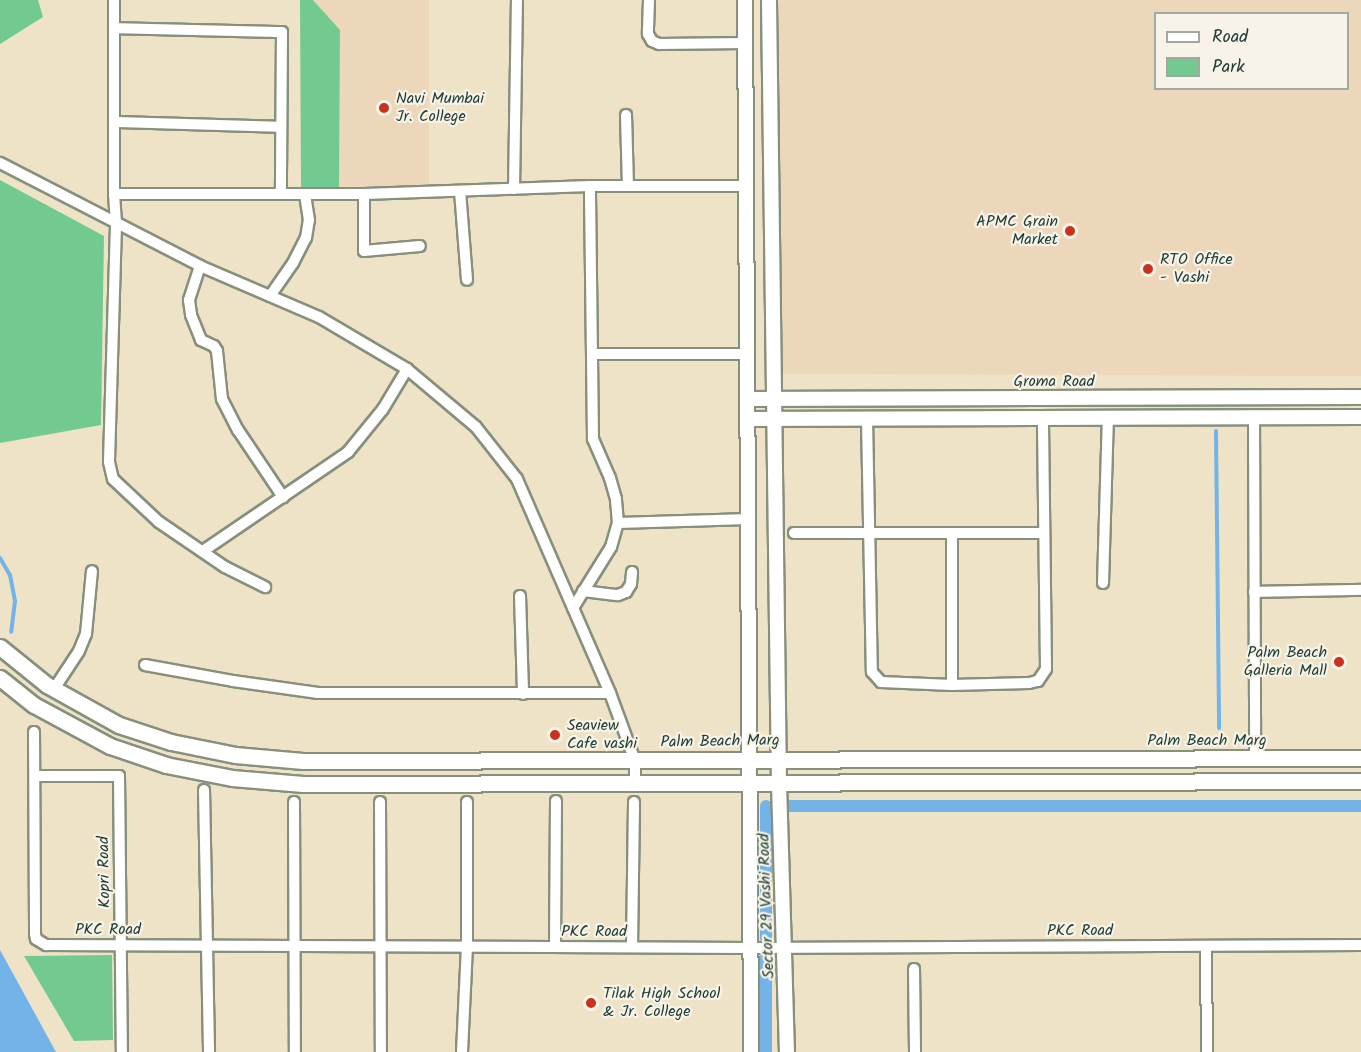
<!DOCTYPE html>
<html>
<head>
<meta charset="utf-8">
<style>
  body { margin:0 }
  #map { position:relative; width:1361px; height:1052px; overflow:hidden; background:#eee3c6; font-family:Kalam,sans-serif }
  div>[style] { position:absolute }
  .built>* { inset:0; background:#ecd7ba }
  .green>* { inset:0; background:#72ca90 }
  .water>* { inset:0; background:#73b3e7 }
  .stream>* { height:4px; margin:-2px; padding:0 2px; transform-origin:2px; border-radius:2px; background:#73b3e7 }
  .canal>* { height:12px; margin:-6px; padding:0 6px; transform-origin:6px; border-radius:6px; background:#73b3e7 }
  .roads { filter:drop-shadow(2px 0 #86907d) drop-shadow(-2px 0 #86907d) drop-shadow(0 2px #86907d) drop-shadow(0 -2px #86907d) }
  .minor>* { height:10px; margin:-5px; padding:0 5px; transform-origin:5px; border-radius:5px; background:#fff }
  .secondary>* { height:14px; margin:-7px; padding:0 7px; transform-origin:7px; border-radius:7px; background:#fff }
  .primary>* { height:15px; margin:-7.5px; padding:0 7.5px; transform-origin:7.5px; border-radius:7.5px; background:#fff }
  .dots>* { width:16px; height:16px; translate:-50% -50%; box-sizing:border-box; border:3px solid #f7f3e8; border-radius:50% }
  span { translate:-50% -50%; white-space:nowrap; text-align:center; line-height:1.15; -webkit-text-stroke:4.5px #f7f3e8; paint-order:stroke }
  .poi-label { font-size:16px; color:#1f3d34 }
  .left { translate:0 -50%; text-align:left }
  .right { translate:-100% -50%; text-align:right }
  .street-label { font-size:16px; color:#1f3d34 }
  .legend { position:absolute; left:1154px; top:12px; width:195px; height:78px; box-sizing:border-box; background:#f7f3e8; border:2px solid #a1aaa0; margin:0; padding:8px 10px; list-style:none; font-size:18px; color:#1f3d34 }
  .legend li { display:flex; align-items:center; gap:12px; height:30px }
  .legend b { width:30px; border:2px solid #a1aaa0 }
</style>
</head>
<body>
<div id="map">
  <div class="built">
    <i style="clip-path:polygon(313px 0,429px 0,429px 185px,339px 187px,340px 31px)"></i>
    <i style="clip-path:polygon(evenodd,779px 0,1361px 0,1361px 376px,779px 374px,779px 0,1156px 14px,1348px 14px,1348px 88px,1156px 88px,1156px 14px)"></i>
  </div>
  <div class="green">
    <i style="clip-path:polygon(0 0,38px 0,43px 17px,0 44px)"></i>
    <i style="clip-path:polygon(300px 0,313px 0,340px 30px,339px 187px,301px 188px)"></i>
    <i style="clip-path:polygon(0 180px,104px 236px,101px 425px,0 443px)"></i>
    <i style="clip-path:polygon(112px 955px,113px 1040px,74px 1041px,24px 956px)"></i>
  </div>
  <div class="water">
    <i style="clip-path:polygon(0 950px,11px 970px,56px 1052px,0 1052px)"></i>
  </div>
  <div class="stream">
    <i style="left:1216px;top:431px;width:297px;rotate:89.4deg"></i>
    <i style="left:0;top:558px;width:20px;rotate:60deg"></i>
    <i style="left:10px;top:575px;width:26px;rotate:79deg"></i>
    <i style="left:15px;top:601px;width:31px;rotate:97deg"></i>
  </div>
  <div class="canal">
    <i style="left:766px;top:806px;width:132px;rotate:90deg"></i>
    <i style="left:790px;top:806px;width:571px"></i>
    <i style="left:766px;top:957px;width:95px;rotate:90deg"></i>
  </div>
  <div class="roads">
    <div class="minor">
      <i style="left:114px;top:0;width:194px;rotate:90deg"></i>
      <i style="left:114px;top:194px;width:31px;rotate:86deg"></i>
      <i style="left:116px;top:225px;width:237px;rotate:91.7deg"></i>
      <i style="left:109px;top:462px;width:17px;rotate:77deg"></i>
      <i style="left:113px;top:479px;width:63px;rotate:43.1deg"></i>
      <i style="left:159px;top:522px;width:80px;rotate:34.3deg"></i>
      <i style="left:225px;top:567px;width:45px;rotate:26.6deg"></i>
      <i style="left:649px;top:0;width:34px;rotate:92deg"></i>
      <i style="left:648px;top:34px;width:8px;rotate:60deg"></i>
      <i style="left:652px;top:41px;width:8px;rotate:23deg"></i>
      <i style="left:659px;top:44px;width:87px;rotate:-0.7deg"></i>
      <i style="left:114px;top:28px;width:168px;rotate:1.4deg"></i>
      <i style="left:282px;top:32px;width:162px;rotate:90.4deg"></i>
      <i style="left:626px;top:115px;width:71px;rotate:88.4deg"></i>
      <i style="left:114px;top:122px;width:167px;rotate:1.7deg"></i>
      <i style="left:0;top:163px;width:225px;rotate:27.2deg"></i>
      <i style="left:200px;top:266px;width:129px;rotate:23.2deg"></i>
      <i style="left:319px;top:317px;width:102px;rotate:30.6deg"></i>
      <i style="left:407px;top:369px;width:90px;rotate:40deg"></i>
      <i style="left:476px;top:427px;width:66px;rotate:51.7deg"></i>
      <i style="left:517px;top:479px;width:233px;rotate:66.5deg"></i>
      <i style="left:610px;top:693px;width:72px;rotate:69.8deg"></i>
      <i style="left:635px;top:761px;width:23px;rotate:90deg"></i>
      <i style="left:514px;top:189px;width:189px;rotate:-89.1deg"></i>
      <i style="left:460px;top:191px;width:89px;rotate:85.5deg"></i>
      <i style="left:114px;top:194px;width:250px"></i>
      <i style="left:364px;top:194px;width:226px;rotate:-2deg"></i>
      <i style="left:590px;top:186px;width:156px"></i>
      <i style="left:364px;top:194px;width:57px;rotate:90deg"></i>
      <i style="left:364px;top:251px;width:56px;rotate:-5.1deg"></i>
      <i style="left:200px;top:266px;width:36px;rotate:108deg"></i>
      <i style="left:189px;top:300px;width:15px;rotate:82deg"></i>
      <i style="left:191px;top:315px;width:27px;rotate:68deg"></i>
      <i style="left:201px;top:340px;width:14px;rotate:25deg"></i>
      <i style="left:214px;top:346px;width:6px;rotate:59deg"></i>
      <i style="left:217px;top:351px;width:48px;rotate:84.1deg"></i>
      <i style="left:222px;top:399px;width:35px;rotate:63deg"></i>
      <i style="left:238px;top:430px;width:81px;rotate:56.1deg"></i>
      <i style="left:270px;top:296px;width:40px;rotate:-55.1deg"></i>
      <i style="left:293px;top:263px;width:28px;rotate:-63deg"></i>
      <i style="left:306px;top:238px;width:18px;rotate:-81deg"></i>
      <i style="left:309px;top:220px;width:26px;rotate:-99deg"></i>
      <i style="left:592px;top:354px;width:156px"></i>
      <i style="left:1254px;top:418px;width:341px;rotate:89.8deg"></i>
      <i style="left:867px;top:419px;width:253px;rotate:88.9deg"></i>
      <i style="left:872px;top:672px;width:13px;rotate:48deg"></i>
      <i style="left:881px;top:682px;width:71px;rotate:2.4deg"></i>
      <i style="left:952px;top:685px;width:77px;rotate:-1.5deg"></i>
      <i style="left:1029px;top:683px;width:9px;rotate:-13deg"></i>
      <i style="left:1038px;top:681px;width:14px;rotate:-56deg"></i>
      <i style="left:1046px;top:669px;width:251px;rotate:-90.7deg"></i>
      <i style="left:618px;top:523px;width:131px;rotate:-1.7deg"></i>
      <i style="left:794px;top:533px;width:249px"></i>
      <i style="left:952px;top:533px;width:152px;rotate:90deg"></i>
      <i style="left:203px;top:551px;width:176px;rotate:-34.3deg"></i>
      <i style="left:348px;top:452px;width:55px;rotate:-50.9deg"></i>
      <i style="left:383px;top:409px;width:47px;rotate:-59deg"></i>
      <i style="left:1103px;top:583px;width:167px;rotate:-88.3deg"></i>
      <i style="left:583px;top:591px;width:35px;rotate:7deg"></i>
      <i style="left:618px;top:595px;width:9px;rotate:-21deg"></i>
      <i style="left:626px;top:592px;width:9px;rotate:-58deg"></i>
      <i style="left:631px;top:584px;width:12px;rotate:-85deg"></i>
      <i style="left:1254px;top:592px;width:107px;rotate:-1.1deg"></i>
      <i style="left:520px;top:596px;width:98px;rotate:88.2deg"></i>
      <i style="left:573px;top:608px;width:72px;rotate:-58.1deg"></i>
      <i style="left:611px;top:547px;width:25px;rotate:-74deg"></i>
      <i style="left:618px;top:523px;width:24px;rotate:-95deg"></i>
      <i style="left:616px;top:499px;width:22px;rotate:-106deg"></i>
      <i style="left:610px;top:478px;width:43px;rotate:-113.6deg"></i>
      <i style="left:593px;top:439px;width:253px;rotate:-90.7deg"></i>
      <i style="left:145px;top:665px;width:89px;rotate:10.3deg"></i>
      <i style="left:233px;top:681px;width:86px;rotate:8deg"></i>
      <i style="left:318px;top:693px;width:292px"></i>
      <i style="left:54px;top:689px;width:45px;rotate:-56.7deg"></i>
      <i style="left:79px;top:651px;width:18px;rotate:-68deg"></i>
      <i style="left:86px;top:634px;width:63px;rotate:-84.6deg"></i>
      <i style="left:34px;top:732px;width:202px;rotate:89.7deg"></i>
      <i style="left:35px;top:934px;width:5px;rotate:79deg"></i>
      <i style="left:36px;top:939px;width:12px;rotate:31deg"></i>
      <i style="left:46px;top:945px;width:704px;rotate:0.24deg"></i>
      <i style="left:750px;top:948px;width:611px;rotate:-0.28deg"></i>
      <i style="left:35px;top:776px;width:84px"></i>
      <i style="left:119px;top:776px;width:276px;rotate:89.4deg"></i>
      <i style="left:204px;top:790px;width:262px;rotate:88.9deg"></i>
      <i style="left:294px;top:802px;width:250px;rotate:89.8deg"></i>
      <i style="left:380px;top:802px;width:250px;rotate:89.8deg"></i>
      <i style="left:1206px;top:946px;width:106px;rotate:89.5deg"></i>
      <i style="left:555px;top:947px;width:146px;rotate:-89.6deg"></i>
      <i style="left:632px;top:947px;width:145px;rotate:-89.2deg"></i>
      <i style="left:914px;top:969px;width:83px;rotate:89.3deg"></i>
      <i style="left:462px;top:1052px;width:105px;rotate:-87.3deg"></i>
      <i style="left:467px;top:947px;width:145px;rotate:-90deg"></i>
    </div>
    <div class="secondary">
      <i style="left:745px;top:0;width:1052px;rotate:89.67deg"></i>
      <i style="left:769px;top:0;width:784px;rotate:89.27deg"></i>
      <i style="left:779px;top:784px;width:268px;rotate:88.3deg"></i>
      <i style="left:748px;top:399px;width:613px;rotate:-0.19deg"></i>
      <i style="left:748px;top:419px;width:613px;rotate:-0.19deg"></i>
    </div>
    <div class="primary">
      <i style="left:0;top:647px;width:60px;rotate:39deg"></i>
      <i style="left:47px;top:685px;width:82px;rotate:29.1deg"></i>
      <i style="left:119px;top:725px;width:55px;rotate:18.1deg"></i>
      <i style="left:171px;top:742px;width:65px;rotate:11.5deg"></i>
      <i style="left:235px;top:755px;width:68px;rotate:5deg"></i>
      <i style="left:303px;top:761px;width:1058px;rotate:-0.16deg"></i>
      <i style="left:0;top:678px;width:43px;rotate:38.5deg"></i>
      <i style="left:34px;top:705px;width:86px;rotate:28.3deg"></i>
      <i style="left:110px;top:746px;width:59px;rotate:18.7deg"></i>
      <i style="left:166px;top:765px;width:67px;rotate:11.1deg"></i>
      <i style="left:232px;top:778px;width:71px;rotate:4.8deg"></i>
      <i style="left:303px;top:784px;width:1058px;rotate:-0.16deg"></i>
    </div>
  </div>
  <div class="dots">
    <i style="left:384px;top:108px;background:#c8321e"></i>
    <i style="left:1070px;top:231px;background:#c8321e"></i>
    <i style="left:1148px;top:269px;background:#c8321e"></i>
    <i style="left:1339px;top:662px;background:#c8321e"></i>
    <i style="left:555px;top:735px;background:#c8321e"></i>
    <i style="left:591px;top:1003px;background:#c8321e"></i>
  </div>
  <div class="poi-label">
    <span class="left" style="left:396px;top:108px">Navi Mumbai<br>Jr. College</span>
    <span class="right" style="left:1058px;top:231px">APMC Grain<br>Market</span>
    <span class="left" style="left:1160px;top:269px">RTO Office<br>- Vashi</span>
    <span class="right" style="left:1327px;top:662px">Palm Beach<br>Galleria Mall</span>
    <span class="left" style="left:567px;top:735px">Seaview<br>Cafe vashi</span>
    <span class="left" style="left:603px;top:1003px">Tilak High School<br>&amp; Jr. College</span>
  </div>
  <div class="street-label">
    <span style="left:1054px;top:382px">Groma Road</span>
    <span style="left:1207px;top:741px">Palm Beach Marg</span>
    <span style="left:720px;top:742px;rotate:-1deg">Palm Beach Marg</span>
    <span style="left:105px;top:872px;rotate:-91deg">Kopri Road</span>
    <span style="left:767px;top:906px;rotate:-92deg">Sector 29 Vashi Road</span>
    <span style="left:108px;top:930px">PKC Road</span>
    <span style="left:1080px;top:931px">PKC Road</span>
    <span style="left:594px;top:932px">PKC Road</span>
  </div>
  <ul class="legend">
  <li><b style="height:8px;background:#fff"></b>Road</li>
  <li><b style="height:16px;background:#72ca90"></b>Park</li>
  </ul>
</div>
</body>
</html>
